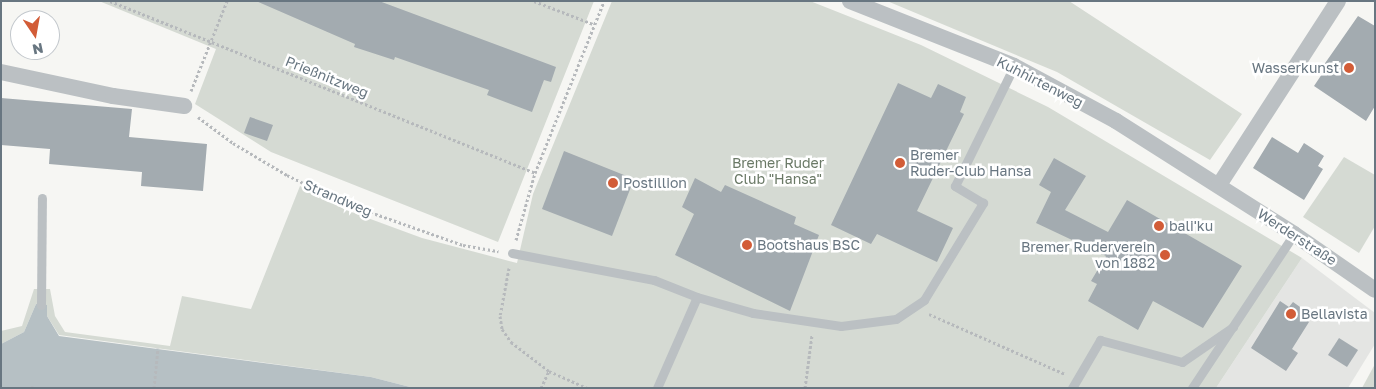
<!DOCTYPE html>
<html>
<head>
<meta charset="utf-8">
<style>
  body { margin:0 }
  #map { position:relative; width:1376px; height:389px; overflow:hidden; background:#f6f6f3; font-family:"Golos Text",sans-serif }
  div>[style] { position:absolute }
  .built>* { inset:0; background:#e4e5e3 }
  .green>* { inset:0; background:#d5dad3 }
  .water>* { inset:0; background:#b6c0c4 }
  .building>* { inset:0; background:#a3abb0 }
  .path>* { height:3px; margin-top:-1.5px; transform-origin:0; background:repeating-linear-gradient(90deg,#b6b9bc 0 2.5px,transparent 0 5px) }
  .lane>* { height:9px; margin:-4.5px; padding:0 4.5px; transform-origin:4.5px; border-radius:4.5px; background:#bbc0c3 }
  .street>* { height:16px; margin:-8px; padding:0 8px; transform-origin:8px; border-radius:8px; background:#bbc0c3 }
  .dots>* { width:14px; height:14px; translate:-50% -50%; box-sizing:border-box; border:2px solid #fff; border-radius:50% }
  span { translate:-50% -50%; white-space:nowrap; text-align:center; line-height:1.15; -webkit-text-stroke:5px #fff; paint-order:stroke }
  .poi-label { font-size:14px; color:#687681 }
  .right { translate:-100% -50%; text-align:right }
  .left { translate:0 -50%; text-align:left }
  .street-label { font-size:14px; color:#687681 }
  .park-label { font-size:14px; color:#6a7966 }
  .frame { position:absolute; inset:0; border:2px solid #687681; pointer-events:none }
  .north { position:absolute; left:10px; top:10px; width:50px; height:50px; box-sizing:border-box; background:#fff; border:1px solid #c3c8cd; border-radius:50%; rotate:168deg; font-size:14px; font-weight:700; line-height:20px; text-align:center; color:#687681 }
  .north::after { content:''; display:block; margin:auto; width:18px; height:22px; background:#d25c37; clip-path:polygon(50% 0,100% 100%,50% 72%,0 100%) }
</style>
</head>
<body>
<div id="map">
  <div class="built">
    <i style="clip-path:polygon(1302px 258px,1375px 313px,1375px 344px,1348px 388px,1216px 388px)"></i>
  </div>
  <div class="green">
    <i style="clip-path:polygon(99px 1px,594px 1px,498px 242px,271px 152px,195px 104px,216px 49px)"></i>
    <i style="clip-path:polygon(612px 1px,810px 1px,921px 45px,1048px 107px,1302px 258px,1216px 388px,414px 388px,371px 377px,59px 335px,47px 316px,46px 305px,36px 304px,24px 332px,1px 344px,1px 331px,22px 326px,34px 289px,50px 289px,55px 316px,65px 332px,170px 346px,182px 296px,251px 309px,300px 186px,346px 210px,422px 238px,517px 263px,533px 194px)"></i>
    <i style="clip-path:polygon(887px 1px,1069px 1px,1242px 114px,1210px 160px,1057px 72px)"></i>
    <i style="clip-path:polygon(1344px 157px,1375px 175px,1375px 226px,1359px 253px,1303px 217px)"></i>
    <i style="clip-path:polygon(1375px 364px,1375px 388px,1362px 388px)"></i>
  </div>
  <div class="water">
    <i style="clip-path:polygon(36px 304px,47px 305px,47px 316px,59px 336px,371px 377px,414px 388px,1px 388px,1px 344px,24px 332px)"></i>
  </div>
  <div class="building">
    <i style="clip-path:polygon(256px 1px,379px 1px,556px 67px,551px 82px,544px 80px,532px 112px,487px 95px,489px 90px,395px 57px,394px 60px,354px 47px,355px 44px)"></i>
    <i style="clip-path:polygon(1358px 16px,1375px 26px,1375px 106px,1366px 121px,1314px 86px,1322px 74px,1321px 69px)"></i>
    <i style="clip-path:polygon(898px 83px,931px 98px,938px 84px,966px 97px,960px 112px,964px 114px,917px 211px,953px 228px,937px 262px,877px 234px,871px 244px,831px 225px)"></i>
    <i style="clip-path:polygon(1px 98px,132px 109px,129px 137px,207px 144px,203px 191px,141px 186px,142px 172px,49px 164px,50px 149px,1px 145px)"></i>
    <i style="clip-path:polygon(250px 117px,273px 125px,267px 141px,244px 133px)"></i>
    <i style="clip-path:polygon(1272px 137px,1298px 153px,1304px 143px,1324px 156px,1318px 166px,1323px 169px,1304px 200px,1253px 168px)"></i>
    <i style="clip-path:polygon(564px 151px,634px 179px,612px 236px,542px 209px)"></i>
    <i style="clip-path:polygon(1054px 158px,1086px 176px,1065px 210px,1108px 232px,1127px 200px,1242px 266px,1203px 328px,1153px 301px,1138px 330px,1088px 301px,1097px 284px,1091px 281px,1106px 256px,1036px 223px,1051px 192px,1039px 185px)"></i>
    <i style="clip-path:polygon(695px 178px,721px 192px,725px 185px,796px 217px,794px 224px,819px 235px,790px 311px,675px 255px,694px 214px,682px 207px)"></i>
    <i style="clip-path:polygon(1280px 301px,1289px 307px,1293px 302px,1310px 314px,1306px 320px,1309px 322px,1292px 349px,1298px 353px,1286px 371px,1251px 348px)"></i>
    <i style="clip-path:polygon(1339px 338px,1358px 350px,1347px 367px,1328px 355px)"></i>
  </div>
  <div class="path">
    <i style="left:110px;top:1px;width:458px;rotate:22deg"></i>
    <i style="left:534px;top:1px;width:63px;rotate:21.3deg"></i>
    <i style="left:191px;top:91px;width:97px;rotate:-68.2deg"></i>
    <i style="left:198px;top:117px;width:44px;rotate:36.6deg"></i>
    <i style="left:233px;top:143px;width:63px;rotate:30.7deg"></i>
    <i style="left:287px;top:175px;width:61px;rotate:26.1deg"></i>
    <i style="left:342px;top:202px;width:128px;rotate:19.6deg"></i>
    <i style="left:463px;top:245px;width:36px;rotate:10deg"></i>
    <i style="left:516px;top:240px;width:70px;rotate:-74.2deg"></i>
    <i style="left:535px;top:173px;width:185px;rotate:-68.1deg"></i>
    <i style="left:509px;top:268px;width:49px;rotate:100.6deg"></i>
    <i style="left:500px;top:316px;width:13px;rotate:81deg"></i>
    <i style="left:502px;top:329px;width:16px;rotate:55deg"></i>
    <i style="left:511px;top:342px;width:48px;rotate:37.3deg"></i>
    <i style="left:549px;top:371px;width:42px;rotate:24.1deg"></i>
    <i style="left:929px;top:314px;width:149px;rotate:23.8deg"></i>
    <i style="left:31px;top:387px;width:4px;rotate:14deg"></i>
    <i style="left:154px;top:388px;width:40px;rotate:-84.3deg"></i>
    <i style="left:541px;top:388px;width:19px;rotate:-65deg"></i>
    <i style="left:805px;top:388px;width:53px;rotate:-82.5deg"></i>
  </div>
  <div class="lane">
    <i style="left:512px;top:253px;width:145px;rotate:10.8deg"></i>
    <i style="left:654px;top:280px;width:46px;rotate:21.6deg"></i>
    <i style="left:41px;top:305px;width:107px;rotate:-89.5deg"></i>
    <i style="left:657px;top:388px;width:99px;rotate:-66.3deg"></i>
    <i style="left:697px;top:297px;width:58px;rotate:15.9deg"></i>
    <i style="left:753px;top:313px;width:89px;rotate:8.4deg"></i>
    <i style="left:841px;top:326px;width:55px;rotate:-7.3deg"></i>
    <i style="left:896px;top:319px;width:34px;rotate:-34deg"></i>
    <i style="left:924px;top:300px;width:114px;rotate:-58.7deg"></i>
    <i style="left:983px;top:203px;width:33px;rotate:-149deg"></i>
    <i style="left:955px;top:186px;width:134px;rotate:-63.8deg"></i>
    <i style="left:1072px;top:388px;width:56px;rotate:-59.7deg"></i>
    <i style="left:1100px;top:340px;width:85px;rotate:15deg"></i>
    <i style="left:1182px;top:362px;width:62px;rotate:-34.5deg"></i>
    <i style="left:1192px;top:388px;width:185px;rotate:-56.5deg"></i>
  </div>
  <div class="street">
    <i style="left:850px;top:1px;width:176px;rotate:21.6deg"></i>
    <i style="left:1014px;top:66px;width:116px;rotate:28.3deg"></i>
    <i style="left:1116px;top:121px;width:211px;rotate:32.4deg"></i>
    <i style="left:1294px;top:234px;width:98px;rotate:34.7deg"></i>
    <i style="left:1px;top:72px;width:115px;rotate:12.1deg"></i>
    <i style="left:113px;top:96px;width:72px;rotate:8deg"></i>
    <i style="left:1219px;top:185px;width:219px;rotate:-57.1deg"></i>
  </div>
  <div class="dots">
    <i style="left:1349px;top:68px;background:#d25c37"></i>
    <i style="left:900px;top:163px;background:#d25c37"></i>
    <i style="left:613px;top:183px;background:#d25c37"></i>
    <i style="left:1159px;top:226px;background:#d25c37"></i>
    <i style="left:747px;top:245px;background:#d25c37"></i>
    <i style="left:1165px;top:255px;background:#d25c37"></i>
    <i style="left:1291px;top:314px;background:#d25c37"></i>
  </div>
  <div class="poi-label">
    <span class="right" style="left:1339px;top:68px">Wasserkunst</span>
    <span class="left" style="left:910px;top:163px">Bremer<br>Ruder-Club Hansa</span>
    <span class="left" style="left:623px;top:183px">Postillion</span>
    <span class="left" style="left:1169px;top:226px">bali'ku</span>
    <span class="left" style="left:757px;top:245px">Bootshaus BSC</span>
    <span class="right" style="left:1155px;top:255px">Bremer Ruderverein<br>von 1882</span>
    <span class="left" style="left:1301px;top:314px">Bellavista</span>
  </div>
  <div class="street-label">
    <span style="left:327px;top:77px;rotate:22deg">Prießnitzweg</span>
    <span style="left:1040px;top:82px;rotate:27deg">Kuhhirtenweg</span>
    <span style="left:338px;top:198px;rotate:23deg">Strandweg</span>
    <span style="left:1297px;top:237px;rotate:33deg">Werderstraße</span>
  </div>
  <div class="park-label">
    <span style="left:778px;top:171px">Bremer Ruder<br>Club "Hansa"</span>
  </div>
  <div class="frame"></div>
  <div class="north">N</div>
</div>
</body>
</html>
